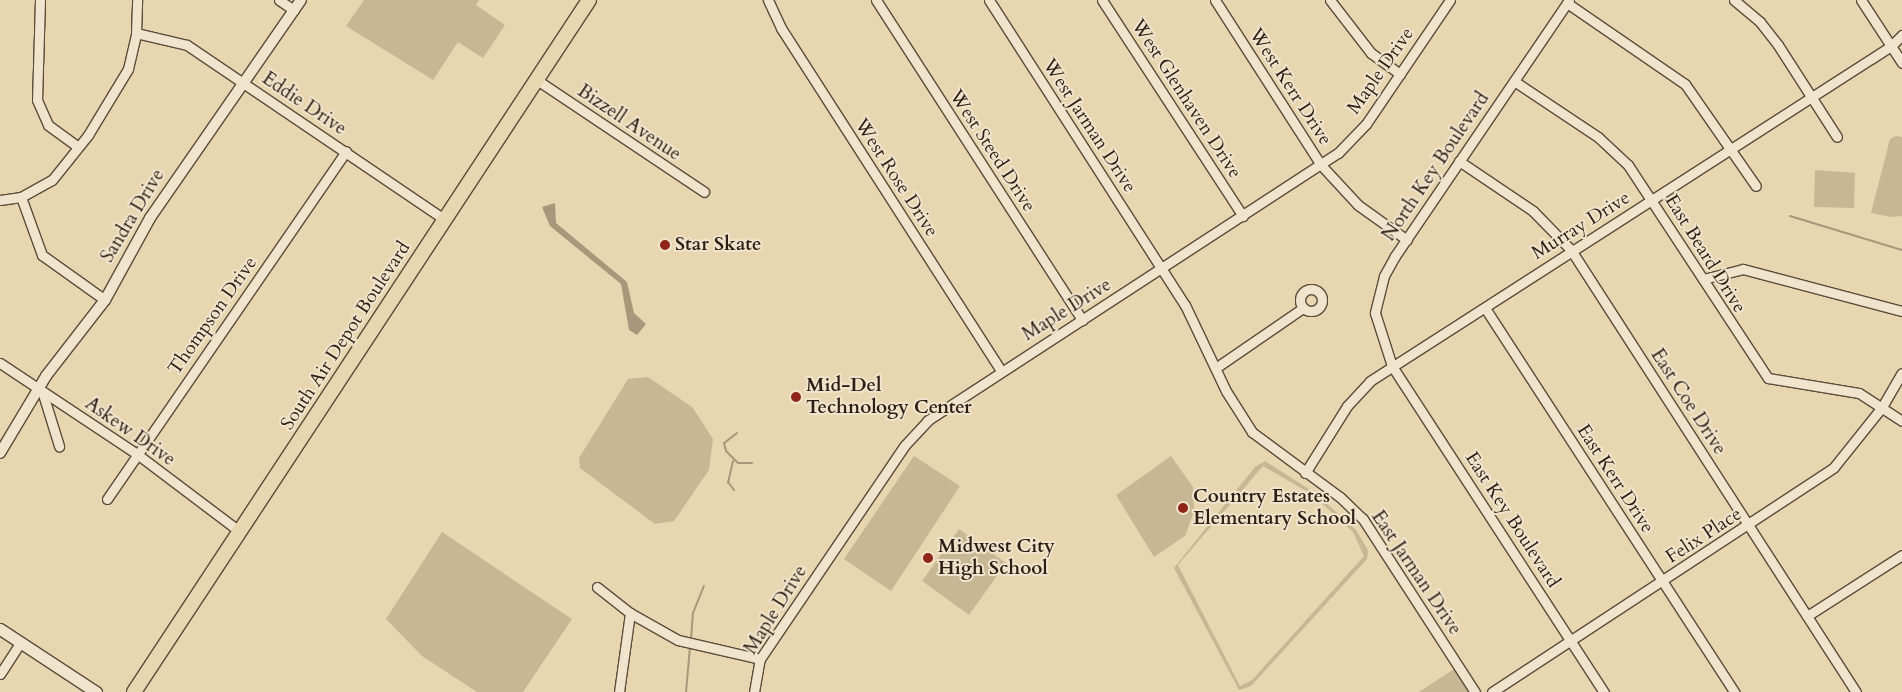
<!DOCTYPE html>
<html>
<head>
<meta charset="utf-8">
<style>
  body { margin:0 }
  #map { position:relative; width:1902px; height:692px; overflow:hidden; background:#e8d6b0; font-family:Cardo,serif }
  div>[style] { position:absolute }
  .green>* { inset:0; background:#c8b795 }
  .water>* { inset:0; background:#a8977b }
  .stream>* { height:2px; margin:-1px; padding:0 1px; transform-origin:1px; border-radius:1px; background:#a8977b }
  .roads { filter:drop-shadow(1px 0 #5b4c3b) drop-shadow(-1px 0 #5b4c3b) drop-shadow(0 1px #5b4c3b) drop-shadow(0 -1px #5b4c3b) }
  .minor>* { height:9px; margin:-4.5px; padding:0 4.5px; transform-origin:4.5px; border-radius:4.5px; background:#f0e4cc }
  .minor>.ring { margin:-4.5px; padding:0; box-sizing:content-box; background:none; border:9px solid #f0e4cc; border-radius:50% }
  .tertiary>* { height:10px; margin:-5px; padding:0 5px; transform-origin:5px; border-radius:5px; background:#f0e4cc }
  .secondary>* { height:11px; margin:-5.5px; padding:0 5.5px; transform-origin:5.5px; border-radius:5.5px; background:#f0e4cc }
  .primary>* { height:14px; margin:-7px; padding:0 7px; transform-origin:7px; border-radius:7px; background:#e8d6b0 }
  .dots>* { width:14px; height:14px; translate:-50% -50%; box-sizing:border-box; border:2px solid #f0e4cc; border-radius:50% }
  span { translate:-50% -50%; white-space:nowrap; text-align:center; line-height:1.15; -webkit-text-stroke:4px #f0e4cc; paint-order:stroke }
  .street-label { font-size:19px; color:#2c1e14 }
  .poi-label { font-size:19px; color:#2c1e14; font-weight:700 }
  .left { translate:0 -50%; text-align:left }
</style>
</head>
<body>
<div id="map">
  <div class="green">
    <i style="clip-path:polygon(364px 0,479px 0,476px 5px,505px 25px,483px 58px,458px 42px,433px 80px,346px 26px)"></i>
    <i style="clip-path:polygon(1896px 136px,1902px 137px,1902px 216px,1891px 217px,1871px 213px,1890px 139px)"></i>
    <i style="clip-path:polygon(1815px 170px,1855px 173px,1854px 208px,1814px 207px)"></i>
    <i style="clip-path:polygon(648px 377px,692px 407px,713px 439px,709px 470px,674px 521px,655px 524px,580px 468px,579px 458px,628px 379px)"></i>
    <i style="clip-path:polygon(914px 456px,960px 486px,891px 591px,844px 559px)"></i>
    <i style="clip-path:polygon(1171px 456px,1193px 487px,1194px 511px,1185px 536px,1154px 557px,1116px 495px)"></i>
    <i style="clip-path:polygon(evenodd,1265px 461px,1315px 493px,1356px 530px,1368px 550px,1367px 559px,1251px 686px,1239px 690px,1174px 568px,1255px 467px,1265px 461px,1263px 466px,1313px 495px,1353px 532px,1364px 556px,1252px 680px,1240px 686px,1178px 565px,1263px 466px)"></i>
    <i style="clip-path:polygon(959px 529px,1006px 563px,969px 615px,922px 581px)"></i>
    <i style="clip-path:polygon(442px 532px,572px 619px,523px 692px,477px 692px,422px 656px,386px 619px)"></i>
    <i style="clip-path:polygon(1454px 669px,1469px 692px,1419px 692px)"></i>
  </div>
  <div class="water">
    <i style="clip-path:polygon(555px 203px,556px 223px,627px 282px,634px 313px,646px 324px,637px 335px,629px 330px,621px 284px,550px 226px,542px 207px)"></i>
  </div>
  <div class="stream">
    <i style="left:1790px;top:216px;width:117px;rotate:16.9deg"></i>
    <i style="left:737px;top:433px;width:16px;rotate:142deg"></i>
    <i style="left:724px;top:443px;width:8px;rotate:76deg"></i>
    <i style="left:726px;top:451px;width:17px;rotate:45deg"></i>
    <i style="left:738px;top:463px;width:14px"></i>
    <i style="left:733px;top:461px;width:22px;rotate:103deg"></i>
    <i style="left:728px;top:482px;width:10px;rotate:53deg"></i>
    <i style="left:691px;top:640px;width:27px;rotate:-86deg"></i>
    <i style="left:693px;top:613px;width:29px;rotate:-68deg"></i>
    <i style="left:686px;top:692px;width:45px;rotate:-84.9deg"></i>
  </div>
  <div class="roads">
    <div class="minor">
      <i style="left:40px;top:0;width:100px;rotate:91.7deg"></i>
      <i style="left:37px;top:100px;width:27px;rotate:66deg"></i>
      <i style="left:48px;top:125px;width:37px;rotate:36deg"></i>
      <i style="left:279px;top:0;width:18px;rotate:34deg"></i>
      <i style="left:768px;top:0;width:31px;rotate:65deg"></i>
      <i style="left:781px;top:28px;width:407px;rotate:57.3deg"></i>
      <i style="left:876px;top:0;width:381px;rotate:57.2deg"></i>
      <i style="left:989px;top:0;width:363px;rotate:57.3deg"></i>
      <i style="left:1185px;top:305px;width:95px;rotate:64.5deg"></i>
      <i style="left:1226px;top:391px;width:49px;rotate:57.6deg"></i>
      <i style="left:1252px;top:432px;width:109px;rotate:36.5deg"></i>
      <i style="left:1340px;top:497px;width:32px;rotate:44deg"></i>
      <i style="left:1363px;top:519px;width:206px;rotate:57.1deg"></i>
      <i style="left:1102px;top:0;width:258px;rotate:56.9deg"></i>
      <i style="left:1215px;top:0;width:196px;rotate:57.3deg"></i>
      <i style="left:1321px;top:165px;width:54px;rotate:47.2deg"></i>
      <i style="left:1358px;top:205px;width:60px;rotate:35.5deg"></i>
      <i style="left:1330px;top:0;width:67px;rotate:52.3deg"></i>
      <i style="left:1371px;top:53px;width:36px;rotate:36deg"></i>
      <i style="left:1569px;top:0;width:310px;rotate:124.2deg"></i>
      <i style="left:1395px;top:256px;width:23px;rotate:119deg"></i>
      <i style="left:1384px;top:276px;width:38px;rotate:104deg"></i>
      <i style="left:1375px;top:313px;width:56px;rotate:72.2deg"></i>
      <i style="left:1392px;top:366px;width:389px;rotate:57deg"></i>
      <i style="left:1734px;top:0;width:34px;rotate:40deg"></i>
      <i style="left:1760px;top:22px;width:29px;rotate:52deg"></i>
      <i style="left:1778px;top:45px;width:109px;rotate:57.3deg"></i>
      <i style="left:1861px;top:0;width:75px;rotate:56.9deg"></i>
      <i style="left:1567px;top:3px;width:143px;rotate:34.5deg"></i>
      <i style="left:1685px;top:84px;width:124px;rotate:55.2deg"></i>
      <i style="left:136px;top:33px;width:52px;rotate:13.2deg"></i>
      <i style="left:187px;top:45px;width:312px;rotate:34.1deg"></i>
      <i style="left:537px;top:80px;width:201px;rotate:33.8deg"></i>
      <i style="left:1514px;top:81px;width:101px;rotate:33.7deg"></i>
      <i style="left:1598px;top:137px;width:41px;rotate:43deg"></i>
      <i style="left:1628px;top:165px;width:255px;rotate:56.7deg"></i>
      <i style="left:1768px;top:378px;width:92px;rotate:9.4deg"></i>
      <i style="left:1859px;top:393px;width:51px;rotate:33.1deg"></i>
      <i style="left:1459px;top:161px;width:89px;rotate:34deg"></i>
      <i style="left:1533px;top:211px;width:54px;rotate:45.7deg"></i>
      <i style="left:1571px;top:250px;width:526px;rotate:57.19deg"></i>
      <i style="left:21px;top:197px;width:62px;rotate:70.1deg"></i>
      <i style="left:42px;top:255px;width:77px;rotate:35.5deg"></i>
      <i style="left:0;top:200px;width:21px;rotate:-8deg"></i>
      <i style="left:21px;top:197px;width:35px;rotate:-29deg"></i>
      <i style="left:52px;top:180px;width:58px;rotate:-51.3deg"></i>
      <i style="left:88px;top:135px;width:77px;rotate:-58.8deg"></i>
      <i style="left:128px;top:69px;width:37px;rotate:-77deg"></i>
      <i style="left:136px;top:33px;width:33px;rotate:-88deg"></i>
      <i style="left:1703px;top:279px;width:41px;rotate:-14deg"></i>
      <i style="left:1743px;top:269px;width:164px;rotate:14.8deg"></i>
      <i class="ring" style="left:1300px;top:289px;width:13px;height:13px"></i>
      <i style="left:1485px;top:308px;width:458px;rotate:57deg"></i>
      <i style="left:0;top:363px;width:164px;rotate:33.6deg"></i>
      <i style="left:137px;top:454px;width:128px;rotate:37deg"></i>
      <i style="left:1217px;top:367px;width:104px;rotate:-34.5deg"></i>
      <i style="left:42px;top:391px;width:58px;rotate:72.8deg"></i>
      <i style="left:1305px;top:473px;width:79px;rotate:-57.9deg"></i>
      <i style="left:1347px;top:406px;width:34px;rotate:-47deg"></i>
      <i style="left:1370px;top:381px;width:619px;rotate:-32.74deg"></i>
      <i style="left:1891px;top:46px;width:16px;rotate:-45deg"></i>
      <i style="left:107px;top:499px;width:422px;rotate:-55.5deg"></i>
      <i style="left:597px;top:587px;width:42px;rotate:38.2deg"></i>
      <i style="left:630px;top:613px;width:55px;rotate:29.4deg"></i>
      <i style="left:678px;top:640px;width:84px;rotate:13deg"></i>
      <i style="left:1807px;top:616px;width:113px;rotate:-32.7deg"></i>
      <i style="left:0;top:674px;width:38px;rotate:-57deg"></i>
      <i style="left:619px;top:692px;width:80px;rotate:-82.1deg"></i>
      <i style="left:754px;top:692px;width:34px;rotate:-80deg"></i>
      <i style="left:760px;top:659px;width:258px;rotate:-55.9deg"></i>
      <i style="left:905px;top:445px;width:34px;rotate:-47deg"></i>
      <i style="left:928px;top:420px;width:489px;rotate:-33.1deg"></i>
      <i style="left:1338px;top:153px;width:40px;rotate:-46deg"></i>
      <i style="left:1366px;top:124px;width:150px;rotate:-55.9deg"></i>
      <i style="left:1492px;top:692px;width:409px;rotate:-33.3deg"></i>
      <i style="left:1834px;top:467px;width:77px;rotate:-51.3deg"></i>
      <i style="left:1882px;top:407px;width:39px;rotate:-60deg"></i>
    </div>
    <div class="tertiary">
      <i style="left:0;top:453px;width:90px;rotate:-59.1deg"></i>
      <i style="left:46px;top:376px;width:96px;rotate:-52.2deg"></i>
      <i style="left:105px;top:300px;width:94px;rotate:-61.2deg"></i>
      <i style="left:150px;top:218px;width:265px;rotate:-55.3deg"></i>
    </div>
    <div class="secondary">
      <i style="left:0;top:629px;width:115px;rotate:33.3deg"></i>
    </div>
    <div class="primary">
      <i style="left:134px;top:692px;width:828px;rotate:-56.67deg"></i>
    </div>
  </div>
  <div class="dots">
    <i style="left:665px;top:245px;background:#8f2418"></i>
    <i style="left:796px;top:397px;background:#8f2418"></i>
    <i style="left:1183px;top:508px;background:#8f2418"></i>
    <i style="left:928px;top:558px;background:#8f2418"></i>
  </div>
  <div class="street-label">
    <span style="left:1381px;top:71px;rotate:-55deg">Maple Drive</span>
    <span style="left:1290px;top:87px;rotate:57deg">West Kerr Drive</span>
    <span style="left:1186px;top:99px;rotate:57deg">West Glenhaven Drive</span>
    <span style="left:304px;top:104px;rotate:34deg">Eddie Drive</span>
    <span style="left:629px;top:123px;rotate:34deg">Bizzell Avenue</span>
    <span style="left:1089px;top:126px;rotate:57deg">West Jarman Drive</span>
    <span style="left:992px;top:151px;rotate:57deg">West Steed Drive</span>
    <span style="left:1436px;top:167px;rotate:-56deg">North Key Boulevard</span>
    <span style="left:896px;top:178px;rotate:57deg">West Rose Drive</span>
    <span style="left:133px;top:216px;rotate:-59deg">Sandra Drive</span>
    <span style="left:1581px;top:226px;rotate:-32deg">Murray Drive</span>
    <span style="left:1705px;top:254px;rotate:58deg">East Beard Drive</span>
    <span style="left:1067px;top:310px;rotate:-32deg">Maple Drive</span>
    <span style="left:213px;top:316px;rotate:-55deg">Thompson Drive</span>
    <span style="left:346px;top:336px;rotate:-57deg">South Air Depot Boulevard</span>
    <span style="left:1688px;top:402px;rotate:57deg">East Coe Drive</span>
    <span style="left:130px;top:432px;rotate:35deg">Askew Drive</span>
    <span style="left:1615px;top:479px;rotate:57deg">East Kerr Drive</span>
    <span style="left:1512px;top:520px;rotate:57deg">East Key Boulevard</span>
    <span style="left:1704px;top:536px;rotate:-33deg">Felix Place</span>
    <span style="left:1416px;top:573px;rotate:56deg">East Jarman Drive</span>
    <span style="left:776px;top:610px;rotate:-58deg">Maple Drive</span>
  </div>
  <div class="poi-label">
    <span class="left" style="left:675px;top:245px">Star Skate</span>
    <span class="left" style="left:806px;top:397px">Mid-Del<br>Technology Center</span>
    <span class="left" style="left:1193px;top:508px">Country Estates<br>Elementary School</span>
    <span class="left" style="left:938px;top:558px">Midwest City<br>High School</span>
  </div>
</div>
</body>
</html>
